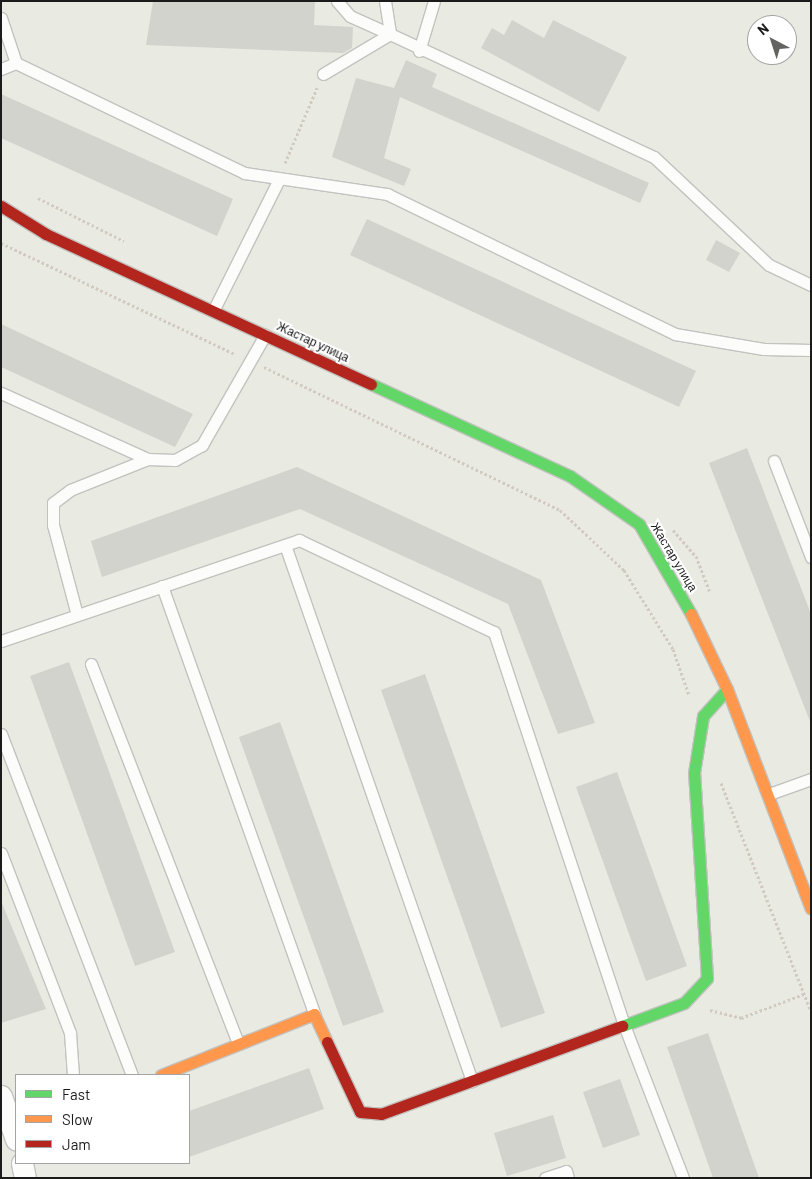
<!DOCTYPE html>
<html>
<head>
<meta charset="utf-8">
<style>
  body { margin:0 }
  #map { position:relative; width:812px; height:1179px; overflow:hidden; background:#e9eae2; font-family:Barlow,sans-serif }
  div>[style] { position:absolute }
  .building>* { inset:0; background:#d3d3cd }
  .path>* { height:3px; margin-top:-1.5px; transform-origin:0; background:repeating-linear-gradient(90deg,#d2cac0 0 2.5px,transparent 0 5px) }
  .roads { filter:drop-shadow(1px 0 #c2c2bf) drop-shadow(-1px 0 #c2c2bf) drop-shadow(0 1px #c2c2bf) drop-shadow(0 -1px #c2c2bf) }
  .lane>* { height:11px; margin:-5.5px; padding:0 5.5px; transform-origin:5.5px; border-radius:5.5px; background:#fcfcfb }
  .street>* { height:21px; margin:-10.5px; padding:0 10.5px; transform-origin:10.5px; border-radius:10.5px; background:#fcfcfb }
  .fast>* { height:11px; margin:-5.5px; padding:0 5.5px; transform-origin:5.5px; border-radius:5.5px; background:#63d668 }
  .slow>* { height:11px; margin:-5.5px; padding:0 5.5px; transform-origin:5.5px; border-radius:5.5px; background:#ff974d }
  .jam>* { height:11px; margin:-5.5px; padding:0 5.5px; transform-origin:5.5px; border-radius:5.5px; background:#b3261e }
  span { translate:-50% -50%; white-space:nowrap; text-align:center; line-height:1.15; -webkit-text-stroke:4px #fff; paint-order:stroke }
  .street-label { font-size:12px; color:#1b1b1b }
  .frame { position:absolute; inset:0; border:2px solid #1b1b1b; pointer-events:none }
  .legend { position:absolute; left:15px; top:1074px; width:175px; height:90px; box-sizing:border-box; background:#fff; border:1px solid #a4a4a4; margin:0; padding:6px 9px; list-style:none; font-size:15px; color:#1b1b1b }
  .legend li { display:flex; align-items:center; gap:10px; height:25px }
  .legend b { width:25px; border:1px solid #a4a4a4 }
  .north { position:absolute; left:747px; top:15px; width:50px; height:50px; box-sizing:border-box; background:#fff; border:1px solid #a4a4a4; border-radius:50%; rotate:320deg; font-size:14px; font-weight:700; line-height:20px; text-align:center; color:#1b1b1b }
  .north::after { content:''; display:block; margin:auto; width:18px; height:22px; background:#636361; clip-path:polygon(50% 0,100% 100%,50% 72%,0 100%) }
</style>
</head>
<body>
<div id="map">
  <div class="building">
    <i style="clip-path:polygon(153px 1px,315px 1px,314px 25px,353px 27px,352px 48px,343px 53px,146px 45px)"></i>
    <i style="clip-path:polygon(512px 20px,544px 38px,553px 20px,627px 57px,599px 112px,481px 48px,492px 28px,504px 35px)"></i>
    <i style="clip-path:polygon(406px 60px,437px 74px,432px 87px,649px 183px,640px 203px,400px 97px,384px 158px,411px 169px,404px 186px,332px 157px,356px 78px,394px 88px)"></i>
    <i style="clip-path:polygon(1px 94px,233px 199px,217px 236px,1px 138px)"></i>
    <i style="clip-path:polygon(367px 219px,696px 371px,679px 407px,350px 255px)"></i>
    <i style="clip-path:polygon(716px 240px,740px 253px,729px 272px,706px 260px)"></i>
    <i style="clip-path:polygon(1px 324px,193px 414px,175px 447px,1px 367px)"></i>
    <i style="clip-path:polygon(747px 448px,811px 614px,811px 724px,709px 463px)"></i>
    <i style="clip-path:polygon(297px 467px,541px 580px,595px 723px,558px 734px,508px 604px,300px 509px,102px 577px,91px 541px)"></i>
    <i style="clip-path:polygon(69px 662px,175px 952px,135px 966px,30px 676px)"></i>
    <i style="clip-path:polygon(425px 674px,545px 1013px,501px 1028px,381px 690px)"></i>
    <i style="clip-path:polygon(280px 722px,384px 1012px,343px 1026px,239px 737px)"></i>
    <i style="clip-path:polygon(617px 772px,687px 966px,646px 981px,576px 787px)"></i>
    <i style="clip-path:polygon(1px 901px,46px 1009px,1px 1023px)"></i>
    <i style="clip-path:polygon(708px 1033px,759px 1178px,713px 1178px,667px 1047px)"></i>
    <i style="clip-path:polygon(309px 1068px,324px 1109px,189px 1157px,189px 1111px)"></i>
    <i style="clip-path:polygon(620px 1079px,640px 1135px,603px 1148px,583px 1092px)"></i>
    <i style="clip-path:polygon(553px 1115px,566px 1158px,507px 1176px,494px 1133px)"></i>
  </div>
  <div class="path">
    <i style="left:285px;top:163px;width:82px;rotate:-66.9deg"></i>
    <i style="left:38px;top:198px;width:96px;rotate:26.6deg"></i>
    <i style="left:1px;top:243px;width:259px;rotate:25.4deg"></i>
    <i style="left:264px;top:367px;width:329px;rotate:25.8deg"></i>
    <i style="left:560px;top:510px;width:88px;rotate:43.2deg"></i>
    <i style="left:624px;top:570px;width:93px;rotate:58.2deg"></i>
    <i style="left:673px;top:649px;width:49px;rotate:70.8deg"></i>
    <i style="left:673px;top:530px;width:35px;rotate:49deg"></i>
    <i style="left:696px;top:556px;width:39px;rotate:69deg"></i>
    <i style="left:721px;top:783px;width:245px;rotate:68.5deg"></i>
    <i style="left:710px;top:1010px;width:32px;rotate:14deg"></i>
    <i style="left:741px;top:1018px;width:67px;rotate:-20.9deg"></i>
  </div>
  <div class="roads">
    <div class="lane">
      <i style="left:385px;top:1px;width:33px;rotate:81deg"></i>
      <i style="left:390px;top:34px;width:291px;rotate:25deg"></i>
      <i style="left:654px;top:157px;width:158px;rotate:43.2deg"></i>
      <i style="left:769px;top:265px;width:47px;rotate:25.5deg"></i>
      <i style="left:1px;top:18px;width:47px;rotate:71.6deg"></i>
      <i style="left:16px;top:63px;width:254px;rotate:25.7deg"></i>
      <i style="left:245px;top:173px;width:144px;rotate:8.4deg"></i>
      <i style="left:387px;top:194px;width:320px;rotate:25.9deg"></i>
      <i style="left:675px;top:334px;width:90px;rotate:9.6deg"></i>
      <i style="left:764px;top:349px;width:47px;rotate:1.2deg"></i>
      <i style="left:419px;top:51px;width:52px;rotate:-73.3deg"></i>
      <i style="left:1px;top:69px;width:16px;rotate:-22deg"></i>
      <i style="left:323px;top:74px;width:78px;rotate:-30.8deg"></i>
      <i style="left:390px;top:34px;width:44px;rotate:-155.8deg"></i>
      <i style="left:350px;top:16px;width:20px;rotate:-131deg"></i>
      <i style="left:213px;top:311px;width:148px;rotate:-63.4deg"></i>
      <i style="left:1px;top:393px;width:161px;rotate:24.2deg"></i>
      <i style="left:774px;top:461px;width:103px;rotate:68.9deg"></i>
      <i style="left:285px;top:545px;width:568px;rotate:70.77deg"></i>
      <i style="left:162px;top:586px;width:454px;rotate:70.4deg"></i>
      <i style="left:77px;top:615px;width:93px;rotate:-104.9deg"></i>
      <i style="left:53px;top:525px;width:22px;rotate:-90deg"></i>
      <i style="left:53px;top:503px;width:21px;rotate:-37deg"></i>
      <i style="left:70px;top:490px;width:84px;rotate:-21.7deg"></i>
      <i style="left:148px;top:459px;width:27px;rotate:2deg"></i>
      <i style="left:175px;top:460px;width:31px;rotate:-29deg"></i>
      <i style="left:202px;top:445px;width:127px;rotate:-60.2deg"></i>
      <i style="left:1px;top:641px;width:315px;rotate:-18.7deg"></i>
      <i style="left:299px;top:540px;width:216px;rotate:25.3deg"></i>
      <i style="left:494px;top:632px;width:414px;rotate:71.7deg"></i>
      <i style="left:624px;top:1025px;width:164px;rotate:68.9deg"></i>
      <i style="left:91px;top:664px;width:407px;rotate:68.8deg"></i>
      <i style="left:1px;top:734px;width:365px;rotate:69deg"></i>
      <i style="left:769px;top:794px;width:45px;rotate:-19.7deg"></i>
      <i style="left:1px;top:853px;width:193px;rotate:69deg"></i>
      <i style="left:70px;top:1033px;width:42px;rotate:85.9deg"></i>
      <i style="left:545px;top:1178px;width:22px;rotate:-18deg"></i>
      <i style="left:566px;top:1171px;width:7px;rotate:74deg"></i>
    </div>
    <div class="street">
      <i style="left:1px;top:1096px;width:46px;rotate:70.8deg"></i>
      <i style="left:22px;top:1163px;width:15px;rotate:79deg"></i>
    </div>
    <div class="fast">
      <i style="left:371px;top:384px;width:219px;rotate:24.8deg"></i>
      <i style="left:570px;top:476px;width:84px;rotate:34.8deg"></i>
      <i style="left:639px;top:524px;width:104px;rotate:60deg"></i>
      <i style="left:622px;top:1026px;width:66px;rotate:-20.4deg"></i>
      <i style="left:684px;top:1003px;width:34px;rotate:-47deg"></i>
      <i style="left:707px;top:978px;width:205px;rotate:-93.6deg"></i>
      <i style="left:694px;top:773px;width:58px;rotate:-81deg"></i>
      <i style="left:703px;top:716px;width:36px;rotate:-48deg"></i>
    </div>
    <div class="slow">
      <i style="left:691px;top:614px;width:83px;rotate:64.4deg"></i>
      <i style="left:727px;top:689px;width:235px;rotate:69.1deg"></i>
      <i style="left:161px;top:1075px;width:165px;rotate:-21.7deg"></i>
      <i style="left:314px;top:1014px;width:31px;rotate:65deg"></i>
    </div>
    <div class="jam">
      <i style="left:1px;top:206px;width:53px;rotate:31.9deg"></i>
      <i style="left:46px;top:234px;width:358px;rotate:24.8deg"></i>
      <i style="left:327px;top:1042px;width:77px;rotate:64.8deg"></i>
      <i style="left:360px;top:1112px;width:21px;rotate:5deg"></i>
      <i style="left:381px;top:1114px;width:257px;rotate:-20.1deg"></i>
    </div>
  </div>
  <div class="street-label">
    <span style="left:313px;top:342px;rotate:25deg">Жастар улица</span>
    <span style="left:674px;top:557px;rotate:59deg">Жастар улица</span>
  </div>
  <div class="frame"></div>
  <ul class="legend">
  <li><b style="height:6px;background:#63d668"></b>Fast</li>
  <li><b style="height:6px;background:#ff974d"></b>Slow</li>
  <li><b style="height:6px;background:#b3261e"></b>Jam</li>
  </ul>
  <div class="north">N</div>
</div>
</body>
</html>
